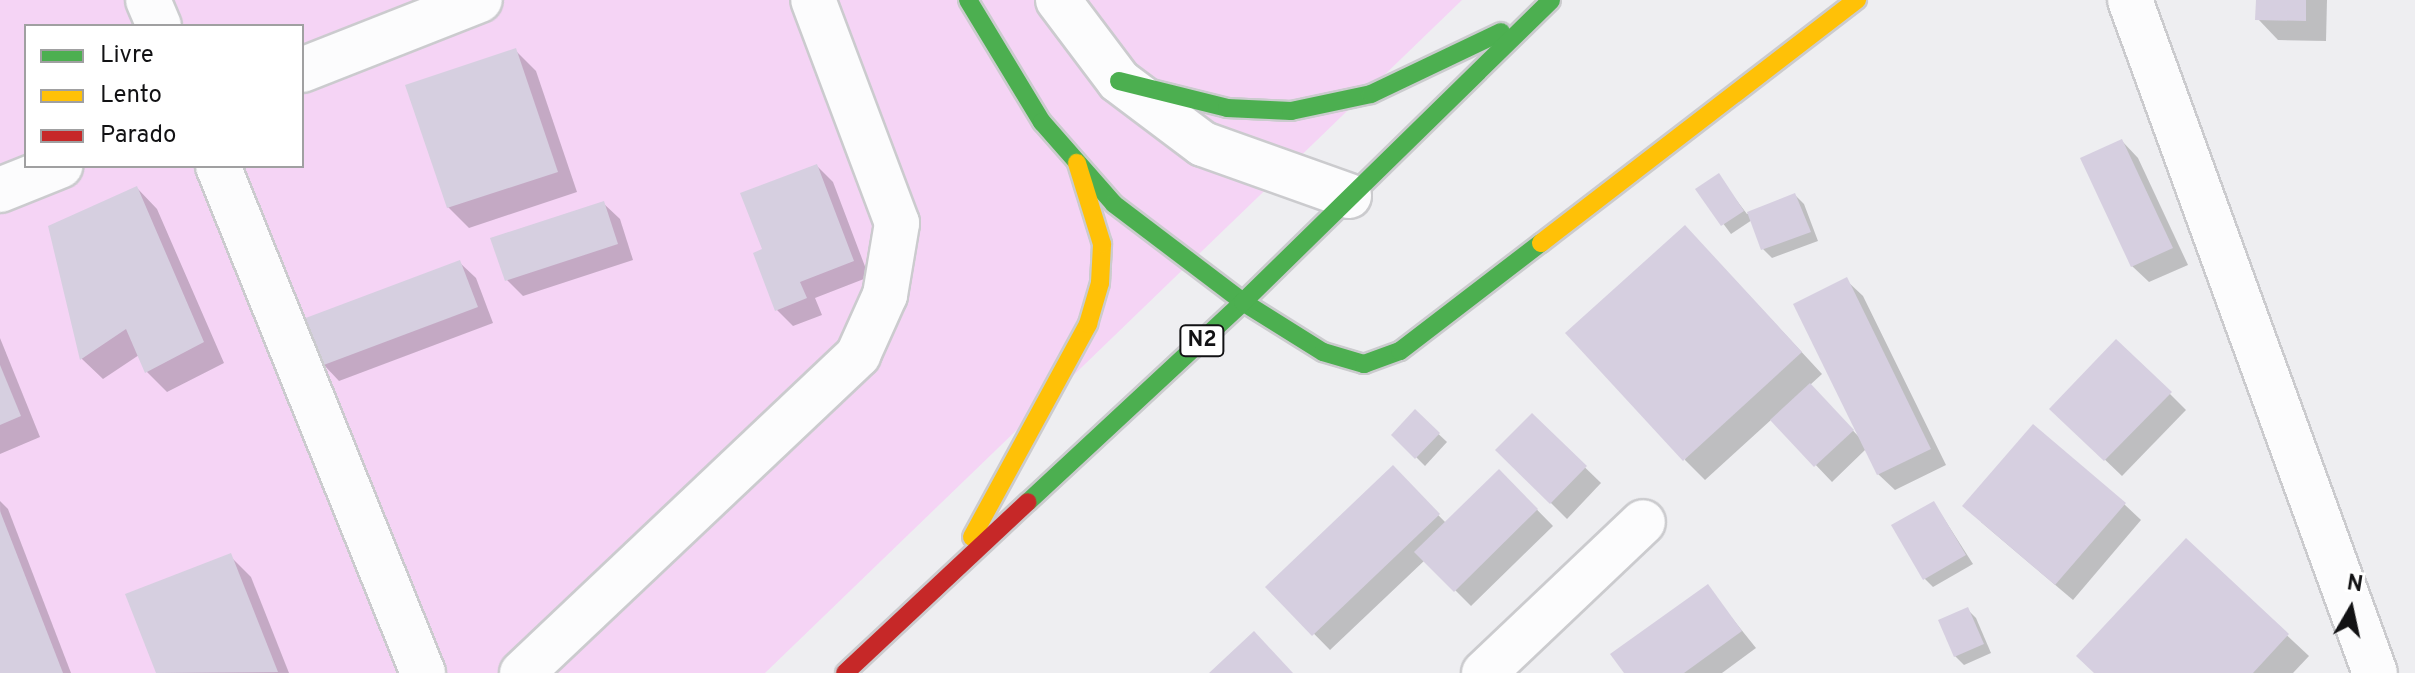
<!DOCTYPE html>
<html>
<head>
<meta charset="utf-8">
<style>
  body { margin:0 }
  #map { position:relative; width:2415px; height:673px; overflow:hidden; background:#eeeef1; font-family:Overpass,sans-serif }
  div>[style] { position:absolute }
  .green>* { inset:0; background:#f5d4f5 }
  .shadow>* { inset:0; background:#0003 }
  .building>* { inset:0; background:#d6cfe0 }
  .roads { filter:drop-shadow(2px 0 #cbcbce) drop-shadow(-2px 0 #cbcbce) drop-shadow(0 2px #cbcbce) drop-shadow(0 -2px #cbcbce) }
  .street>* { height:44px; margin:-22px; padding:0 22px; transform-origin:22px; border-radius:22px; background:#fcfcfd }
  .fast>* { height:18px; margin:-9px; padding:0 9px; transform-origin:9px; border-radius:9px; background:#4caf50 }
  .slow>* { height:18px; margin:-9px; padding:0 9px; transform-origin:9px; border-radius:9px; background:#ffc107 }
  .jam>* { height:18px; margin:-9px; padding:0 9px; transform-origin:9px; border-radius:9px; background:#c62828 }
  span { translate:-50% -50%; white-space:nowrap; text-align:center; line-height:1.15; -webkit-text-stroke:6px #fff; paint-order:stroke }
  .shield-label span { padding:2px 6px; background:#fff; border:2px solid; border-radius:6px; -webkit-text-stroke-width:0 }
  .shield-label { font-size:22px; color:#121214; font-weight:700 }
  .legend { position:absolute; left:24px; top:24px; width:280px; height:144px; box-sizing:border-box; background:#fff; border:2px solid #a0a0a1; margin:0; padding:10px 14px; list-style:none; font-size:24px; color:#121214 }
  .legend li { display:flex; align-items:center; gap:16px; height:40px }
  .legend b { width:40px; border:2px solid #a0a0a1 }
  .north { position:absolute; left:2311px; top:569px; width:80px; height:80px; -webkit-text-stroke:6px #fff; paint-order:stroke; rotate:9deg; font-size:22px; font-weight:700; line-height:32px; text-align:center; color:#121214 }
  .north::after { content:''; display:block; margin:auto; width:28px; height:36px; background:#121214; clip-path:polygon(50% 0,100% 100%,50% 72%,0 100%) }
</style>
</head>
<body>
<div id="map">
  <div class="green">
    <i style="clip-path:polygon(evenodd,0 0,1462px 0,765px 673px,0 673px,0 0,26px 26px,302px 26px,302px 166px,26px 166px,26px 26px)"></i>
  </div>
  <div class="shadow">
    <i style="clip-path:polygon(2258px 0,2327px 0,2326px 41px,2278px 40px,2258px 19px)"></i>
    <i style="clip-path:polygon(515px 50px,536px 71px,577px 192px,469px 228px,448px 207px)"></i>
    <i style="clip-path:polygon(2122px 141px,2138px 158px,2188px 265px,2149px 282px,2132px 266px)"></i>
    <i style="clip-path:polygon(817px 166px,833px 182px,869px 277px,815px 298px,822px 315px,793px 326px,777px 310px,765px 250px)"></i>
    <i style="clip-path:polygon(1718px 176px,1747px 214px,1795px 195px,1804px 204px,1818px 241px,1772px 258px,1763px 249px,1752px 220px,1731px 234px,1698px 190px)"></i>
    <i style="clip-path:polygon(137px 188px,157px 209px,224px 363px,167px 392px,146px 371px,139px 355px,103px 379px,82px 359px,50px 227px)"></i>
    <i style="clip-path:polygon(603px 203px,620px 219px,633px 260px,523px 296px,507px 280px)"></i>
    <i style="clip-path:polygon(1705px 248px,1822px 374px,1810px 385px,1859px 437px,1846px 280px,1863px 296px,1946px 465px,1895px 490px,1878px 474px,1866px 449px,1832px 482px,1772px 419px,1705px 480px,1685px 460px)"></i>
    <i style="clip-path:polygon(459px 262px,476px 278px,493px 323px,339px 381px,323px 364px)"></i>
    <i style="clip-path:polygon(0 338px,40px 437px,0 454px)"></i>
    <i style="clip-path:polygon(2170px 394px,2186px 410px,2122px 476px,2052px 409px)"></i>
    <i style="clip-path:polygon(1415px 412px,1447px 442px,1425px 466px,1394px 435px)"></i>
    <i style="clip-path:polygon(1532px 416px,1601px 483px,1567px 519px,1498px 450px)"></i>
    <i style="clip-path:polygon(1392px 468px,1446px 523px,1499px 471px,1553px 526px,1471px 606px,1425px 560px,1330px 650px,1268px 587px)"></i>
    <i style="clip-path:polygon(0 501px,8px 509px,71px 673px,2px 673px)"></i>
    <i style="clip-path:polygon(1934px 503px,1973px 564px,1933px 587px,1924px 578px)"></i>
    <i style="clip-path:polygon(2124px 504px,2141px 520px,2073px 600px,1981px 522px)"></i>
    <i style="clip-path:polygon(2186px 541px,2309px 656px,2293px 673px,2095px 673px)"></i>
    <i style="clip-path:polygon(230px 556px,251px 577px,289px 673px,158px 673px,127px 596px)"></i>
    <i style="clip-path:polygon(1707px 587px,1756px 648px,1722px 673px,1627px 673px)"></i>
    <i style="clip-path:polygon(1968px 610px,1976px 618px,1991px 653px,1964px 665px,1955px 656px)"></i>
  </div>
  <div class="building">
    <i style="clip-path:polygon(2256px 0,2306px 0,2306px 21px,2255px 20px)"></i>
    <i style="clip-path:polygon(516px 48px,558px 172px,447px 208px,405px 85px)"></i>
    <i style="clip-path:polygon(2122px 139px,2173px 248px,2131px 267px,2080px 158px)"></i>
    <i style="clip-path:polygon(817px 164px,854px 261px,800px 282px,807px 298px,775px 311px,753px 253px,762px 249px,740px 193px)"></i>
    <i style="clip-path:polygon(1719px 173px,1744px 211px,1721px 226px,1695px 189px)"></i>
    <i style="clip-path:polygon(137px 186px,204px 342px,145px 373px,126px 329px,80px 360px,48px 226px)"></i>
    <i style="clip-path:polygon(1795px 193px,1811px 232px,1761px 250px,1747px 212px)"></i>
    <i style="clip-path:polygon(604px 201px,618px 244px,505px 281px,490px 238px)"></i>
    <i style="clip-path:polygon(1685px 225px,1802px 352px,1683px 461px,1565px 333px)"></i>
    <i style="clip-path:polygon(460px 260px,478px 307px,321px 366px,303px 319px)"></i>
    <i style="clip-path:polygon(1847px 277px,1931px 449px,1877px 475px,1793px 304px)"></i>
    <i style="clip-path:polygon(2116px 339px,2172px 392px,2104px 461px,2049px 409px)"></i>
    <i style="clip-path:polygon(0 365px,21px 416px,0 425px)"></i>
    <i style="clip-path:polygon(1810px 383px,1854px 430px,1814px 467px,1770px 420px)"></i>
    <i style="clip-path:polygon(1415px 409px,1440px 433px,1415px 459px,1391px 435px)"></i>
    <i style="clip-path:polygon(1532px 413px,1587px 466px,1550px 504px,1495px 450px)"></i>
    <i style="clip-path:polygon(2033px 424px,2126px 503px,2055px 585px,1962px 506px)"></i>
    <i style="clip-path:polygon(1393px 465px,1440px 514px,1312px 636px,1265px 587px)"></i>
    <i style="clip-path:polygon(1499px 469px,1538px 509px,1454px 592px,1414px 552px)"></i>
    <i style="clip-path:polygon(1934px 501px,1966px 555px,1923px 580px,1891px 525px)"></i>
    <i style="clip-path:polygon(0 511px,63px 673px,0 673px)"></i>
    <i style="clip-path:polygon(2186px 538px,2289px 634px,2253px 673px,2094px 673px,2076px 656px)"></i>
    <i style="clip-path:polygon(231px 553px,278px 672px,156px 673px,125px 594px)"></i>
    <i style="clip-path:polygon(1708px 584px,1742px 631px,1684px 673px,1624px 673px,1610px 654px)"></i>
    <i style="clip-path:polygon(1968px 607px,1984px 644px,1954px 657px,1938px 620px)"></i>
    <i style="clip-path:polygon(1254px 631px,1293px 673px,1209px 673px)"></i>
  </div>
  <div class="roads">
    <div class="street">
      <i style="left:148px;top:0;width:28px;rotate:67deg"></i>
      <i style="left:1058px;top:0;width:101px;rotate:53deg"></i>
      <i style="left:1119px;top:81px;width:105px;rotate:36.9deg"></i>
      <i style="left:1203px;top:144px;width:155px;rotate:19.6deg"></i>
      <i style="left:2130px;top:0;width:716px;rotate:70deg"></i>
      <i style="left:302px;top:70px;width:191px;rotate:-21.5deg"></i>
      <i style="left:218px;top:166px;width:547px;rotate:67.98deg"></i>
      <i style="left:0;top:190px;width:65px;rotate:-21.8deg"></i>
      <i style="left:522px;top:673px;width:463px;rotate:-43.4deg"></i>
      <i style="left:858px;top:355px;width:66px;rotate:-65.8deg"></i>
      <i style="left:885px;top:295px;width:73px;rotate:-80.5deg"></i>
      <i style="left:897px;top:223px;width:238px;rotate:-110.6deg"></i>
      <i style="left:1484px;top:673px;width:219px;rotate:-43.5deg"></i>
    </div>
    <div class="fast">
      <i style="left:968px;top:0;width:143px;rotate:58.8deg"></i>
      <i style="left:1042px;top:122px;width:109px;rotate:48.7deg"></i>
      <i style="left:1114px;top:204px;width:162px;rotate:37.2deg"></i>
      <i style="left:1243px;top:302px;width:94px;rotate:32deg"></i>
      <i style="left:1323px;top:352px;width:43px;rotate:16.3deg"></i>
      <i style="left:1364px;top:364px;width:38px;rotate:-20deg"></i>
      <i style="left:1400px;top:351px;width:178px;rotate:-37.5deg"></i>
      <i style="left:1119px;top:81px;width:111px;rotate:14deg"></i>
      <i style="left:1227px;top:108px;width:64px;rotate:2.7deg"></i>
      <i style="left:1291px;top:111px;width:82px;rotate:-12deg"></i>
      <i style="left:1371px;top:94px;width:144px;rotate:-25.5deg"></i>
      <i style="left:1028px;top:502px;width:294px;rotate:-42.9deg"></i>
      <i style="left:1243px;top:302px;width:431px;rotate:-44.4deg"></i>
    </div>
    <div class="slow">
      <i style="left:1541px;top:243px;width:399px;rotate:-37.6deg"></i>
      <i style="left:972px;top:537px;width:243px;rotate:-61.4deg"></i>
      <i style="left:1088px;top:324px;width:43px;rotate:-73.7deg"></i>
      <i style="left:1100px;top:283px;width:39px;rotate:-87deg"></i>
      <i style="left:1102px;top:244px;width:85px;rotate:-107.2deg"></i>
    </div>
    <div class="jam">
      <i style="left:845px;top:673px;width:250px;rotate:-43.1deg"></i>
    </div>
  </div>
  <div class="shield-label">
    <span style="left:1202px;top:341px">N2</span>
  </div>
  <ul class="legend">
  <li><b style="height:10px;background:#4caf50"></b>Livre</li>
  <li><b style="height:10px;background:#ffc107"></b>Lento</li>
  <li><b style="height:10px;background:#c62828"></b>Parado</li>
  </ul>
  <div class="north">N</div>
</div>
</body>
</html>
